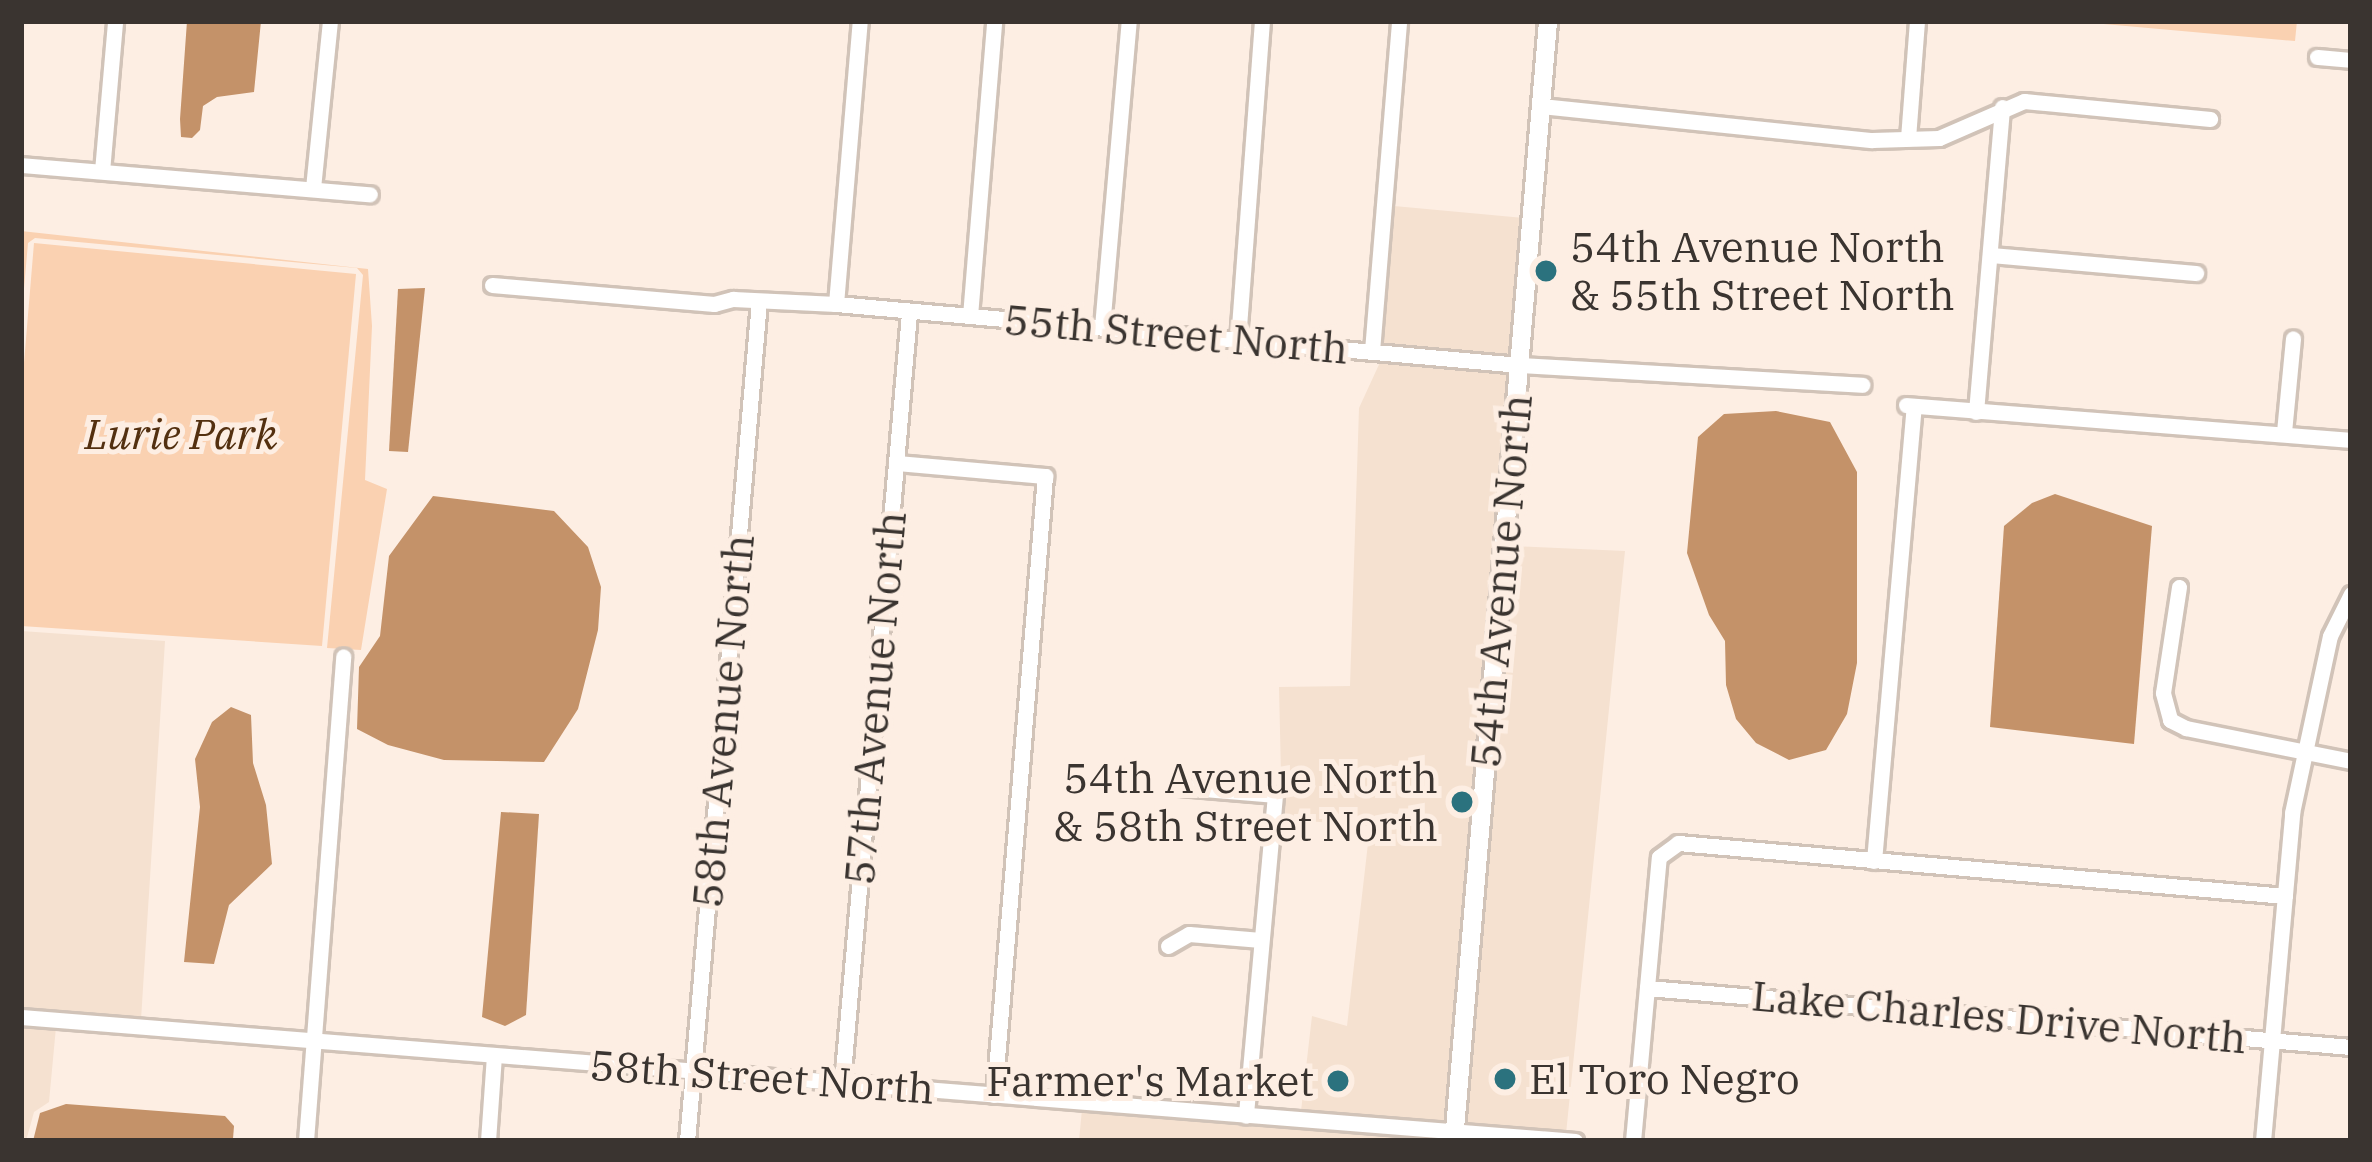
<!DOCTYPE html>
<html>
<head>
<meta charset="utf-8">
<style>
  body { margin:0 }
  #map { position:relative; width:2372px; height:1162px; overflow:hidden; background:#fdeee3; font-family:"IBM Plex Serif",serif }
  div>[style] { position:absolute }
  .built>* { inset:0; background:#f5e1d0 }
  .green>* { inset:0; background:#fad1b1 }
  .water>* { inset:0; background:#c49269 }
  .roads { filter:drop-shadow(3px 0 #d1c3b8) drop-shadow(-3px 0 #d1c3b8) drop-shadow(0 3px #d1c3b8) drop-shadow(0 -3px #d1c3b8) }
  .minor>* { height:15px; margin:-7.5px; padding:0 7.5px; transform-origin:7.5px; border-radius:7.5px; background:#fff }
  .major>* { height:18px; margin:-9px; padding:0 9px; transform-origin:9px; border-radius:9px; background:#fff }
  .dots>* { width:33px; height:33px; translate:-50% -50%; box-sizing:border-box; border:6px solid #fdeee3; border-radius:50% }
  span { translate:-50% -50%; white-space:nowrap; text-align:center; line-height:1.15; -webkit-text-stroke:10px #fdeee3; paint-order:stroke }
  .poi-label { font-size:42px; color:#3a3430 }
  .left { translate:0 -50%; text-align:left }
  .right { translate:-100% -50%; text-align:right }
  .street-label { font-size:42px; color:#3a3430 }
  .park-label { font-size:42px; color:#533010; font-style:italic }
  .frame { position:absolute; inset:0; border:24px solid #3a3430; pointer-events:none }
</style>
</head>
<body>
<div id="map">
  <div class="built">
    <i style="clip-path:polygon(1394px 206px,1524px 218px,1512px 357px,1382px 345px)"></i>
    <i style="clip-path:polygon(1382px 358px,1511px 370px,1448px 1123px,1254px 1110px,1301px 1111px,1312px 1016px,1347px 1026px,1370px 826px,1282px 819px,1279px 687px,1350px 686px,1359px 408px)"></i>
    <i style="clip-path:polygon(1511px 546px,1625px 551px,1566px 1134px,1463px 1124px)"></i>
    <i style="clip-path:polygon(21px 631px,165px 641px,141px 1020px,21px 1010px)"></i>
    <i style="clip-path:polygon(21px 1024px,56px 1027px,49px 1102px,34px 1112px,26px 1141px,21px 1141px)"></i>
    <i style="clip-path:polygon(1082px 1109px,1253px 1123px,1447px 1136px,1446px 1141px,1079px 1141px)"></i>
  </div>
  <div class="green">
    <i style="clip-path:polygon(2070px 21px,2297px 21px,2295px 41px)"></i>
    <i style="clip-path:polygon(21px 231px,368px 269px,372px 326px,365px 480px,387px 489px,361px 650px,327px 648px,363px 275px,357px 268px,35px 238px,28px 243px,21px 323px)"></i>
    <i style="clip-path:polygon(34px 243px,356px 274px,322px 646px,21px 626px,21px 399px)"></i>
  </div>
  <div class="water">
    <i style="clip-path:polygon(187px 21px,261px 21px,254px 92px,217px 97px,203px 106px,200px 130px,192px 138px,181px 137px,180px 119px)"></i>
    <i style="clip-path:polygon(425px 288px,408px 452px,389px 451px,398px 289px)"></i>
    <i style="clip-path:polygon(1776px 411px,1830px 422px,1857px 472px,1857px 663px,1847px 714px,1826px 750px,1789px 760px,1756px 743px,1736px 719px,1726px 685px,1725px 641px,1709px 615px,1687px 553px,1698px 437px,1724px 414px)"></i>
    <i style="clip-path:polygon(2055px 494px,2152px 526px,2134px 744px,1990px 727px,2004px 526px,2032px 503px)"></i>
    <i style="clip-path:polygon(433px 496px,554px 511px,588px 547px,601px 587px,598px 630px,578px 709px,544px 762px,444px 760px,388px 745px,357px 729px,359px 667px,380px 636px,389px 556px)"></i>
    <i style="clip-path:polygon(231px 707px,251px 715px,253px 763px,266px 805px,272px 864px,229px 905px,214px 964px,184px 962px,200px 807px,195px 759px,212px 722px)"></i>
    <i style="clip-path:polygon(501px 812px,539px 814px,526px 1015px,505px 1026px,482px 1017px)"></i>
    <i style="clip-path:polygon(66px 1104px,225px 1116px,234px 1126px,233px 1139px,33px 1141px,40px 1113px)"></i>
  </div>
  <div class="roads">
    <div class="minor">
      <i style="left:2317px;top:57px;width:34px;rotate:5deg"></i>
      <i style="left:1541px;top:106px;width:333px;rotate:5.9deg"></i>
      <i style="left:1872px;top:140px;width:67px;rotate:-1.7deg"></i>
      <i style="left:1939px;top:138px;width:93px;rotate:-23.5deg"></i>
      <i style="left:2024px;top:101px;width:187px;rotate:5.5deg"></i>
      <i style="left:1908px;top:138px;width:117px;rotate:-85.6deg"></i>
      <i style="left:21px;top:165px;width:350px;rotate:4.8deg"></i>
      <i style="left:102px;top:171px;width:151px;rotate:-85deg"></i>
      <i style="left:313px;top:188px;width:168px;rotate:-84.2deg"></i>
      <i style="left:1990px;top:255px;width:207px;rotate:5deg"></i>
      <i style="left:492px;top:285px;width:223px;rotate:4.9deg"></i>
      <i style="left:714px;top:304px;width:20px;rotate:-15deg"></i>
      <i style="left:733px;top:299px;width:103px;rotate:2.8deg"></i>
      <i style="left:836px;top:304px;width:686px;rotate:5.1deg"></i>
      <i style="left:1519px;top:365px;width:344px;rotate:3.3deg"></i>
      <i style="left:836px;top:304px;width:284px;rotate:-85.2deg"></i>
      <i style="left:970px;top:316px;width:296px;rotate:-85.3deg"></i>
      <i style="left:1102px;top:327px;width:307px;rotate:-85deg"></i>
      <i style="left:1238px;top:340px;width:320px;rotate:-85.7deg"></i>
      <i style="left:1372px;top:351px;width:331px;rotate:-85.3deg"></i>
      <i style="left:1906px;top:405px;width:446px;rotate:4.5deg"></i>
      <i style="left:1976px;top:412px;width:306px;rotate:-85.1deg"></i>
      <i style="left:2284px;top:432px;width:94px;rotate:-84.5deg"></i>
      <i style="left:896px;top:463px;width:150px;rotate:5deg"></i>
      <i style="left:1045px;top:476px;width:621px;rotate:94.71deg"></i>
      <i style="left:2179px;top:587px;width:107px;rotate:98.6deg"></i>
      <i style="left:2163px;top:693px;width:28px;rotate:75deg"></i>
      <i style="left:2170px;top:720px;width:18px;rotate:27deg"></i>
      <i style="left:2186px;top:728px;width:168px;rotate:11.3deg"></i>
      <i style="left:1178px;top:787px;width:97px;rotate:4.7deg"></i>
      <i style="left:1275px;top:795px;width:322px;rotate:95.2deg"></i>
      <i style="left:1874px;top:861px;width:456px;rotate:-85deg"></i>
      <i style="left:1168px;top:946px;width:24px;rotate:-30deg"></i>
      <i style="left:1189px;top:934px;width:72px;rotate:4.8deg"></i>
      <i style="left:1647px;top:988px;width:706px;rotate:4.79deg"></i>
      <i style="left:21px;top:1017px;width:1559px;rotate:4.56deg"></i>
      <i style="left:842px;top:1084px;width:774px;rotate:-85.03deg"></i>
      <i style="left:306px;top:1141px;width:486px;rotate:-85.6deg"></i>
      <i style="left:488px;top:1141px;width:85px;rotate:-86deg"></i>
      <i style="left:687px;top:1141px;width:842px;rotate:-85.1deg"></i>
      <i style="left:1633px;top:1141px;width:285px;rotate:-84.8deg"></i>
      <i style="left:1659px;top:857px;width:24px;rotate:-36deg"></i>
      <i style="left:1678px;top:843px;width:609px;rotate:4.99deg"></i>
      <i style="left:2263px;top:1141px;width:329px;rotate:-84.9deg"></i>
      <i style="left:2292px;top:813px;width:181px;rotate:-77.9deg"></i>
      <i style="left:2330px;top:636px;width:47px;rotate:-63.4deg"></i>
    </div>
    <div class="major">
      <i style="left:1454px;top:1141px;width:1124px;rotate:-85.2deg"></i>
    </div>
  </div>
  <div class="dots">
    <i style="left:1546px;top:271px;background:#2b727e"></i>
    <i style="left:1462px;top:802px;background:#2b727e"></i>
    <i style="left:1505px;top:1079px;background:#2b727e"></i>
    <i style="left:1338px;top:1081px;background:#2b727e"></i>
  </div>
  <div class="poi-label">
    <span class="left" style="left:1570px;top:271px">54th Avenue North<br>&amp; 55th Street North</span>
    <span class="right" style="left:1438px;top:802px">54th Avenue North<br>&amp; 58th Street North</span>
    <span class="left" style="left:1529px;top:1079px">El Toro Negro</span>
    <span class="right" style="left:1314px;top:1081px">Farmer's Market</span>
  </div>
  <div class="street-label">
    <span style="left:1176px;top:334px;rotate:5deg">55th Street North</span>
    <span style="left:1501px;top:581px;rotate:-85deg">54th Avenue North</span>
    <span style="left:875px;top:698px;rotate:-85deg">57th Avenue North</span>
    <span style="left:723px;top:721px;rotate:-85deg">58th Avenue North</span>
    <span style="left:1999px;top:1017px;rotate:5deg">Lake Charles Drive North</span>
    <span style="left:762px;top:1077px;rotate:4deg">58th Street North</span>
  </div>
  <div class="park-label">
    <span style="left:181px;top:434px">Lurie Park</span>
  </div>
  <div class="frame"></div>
</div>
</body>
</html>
